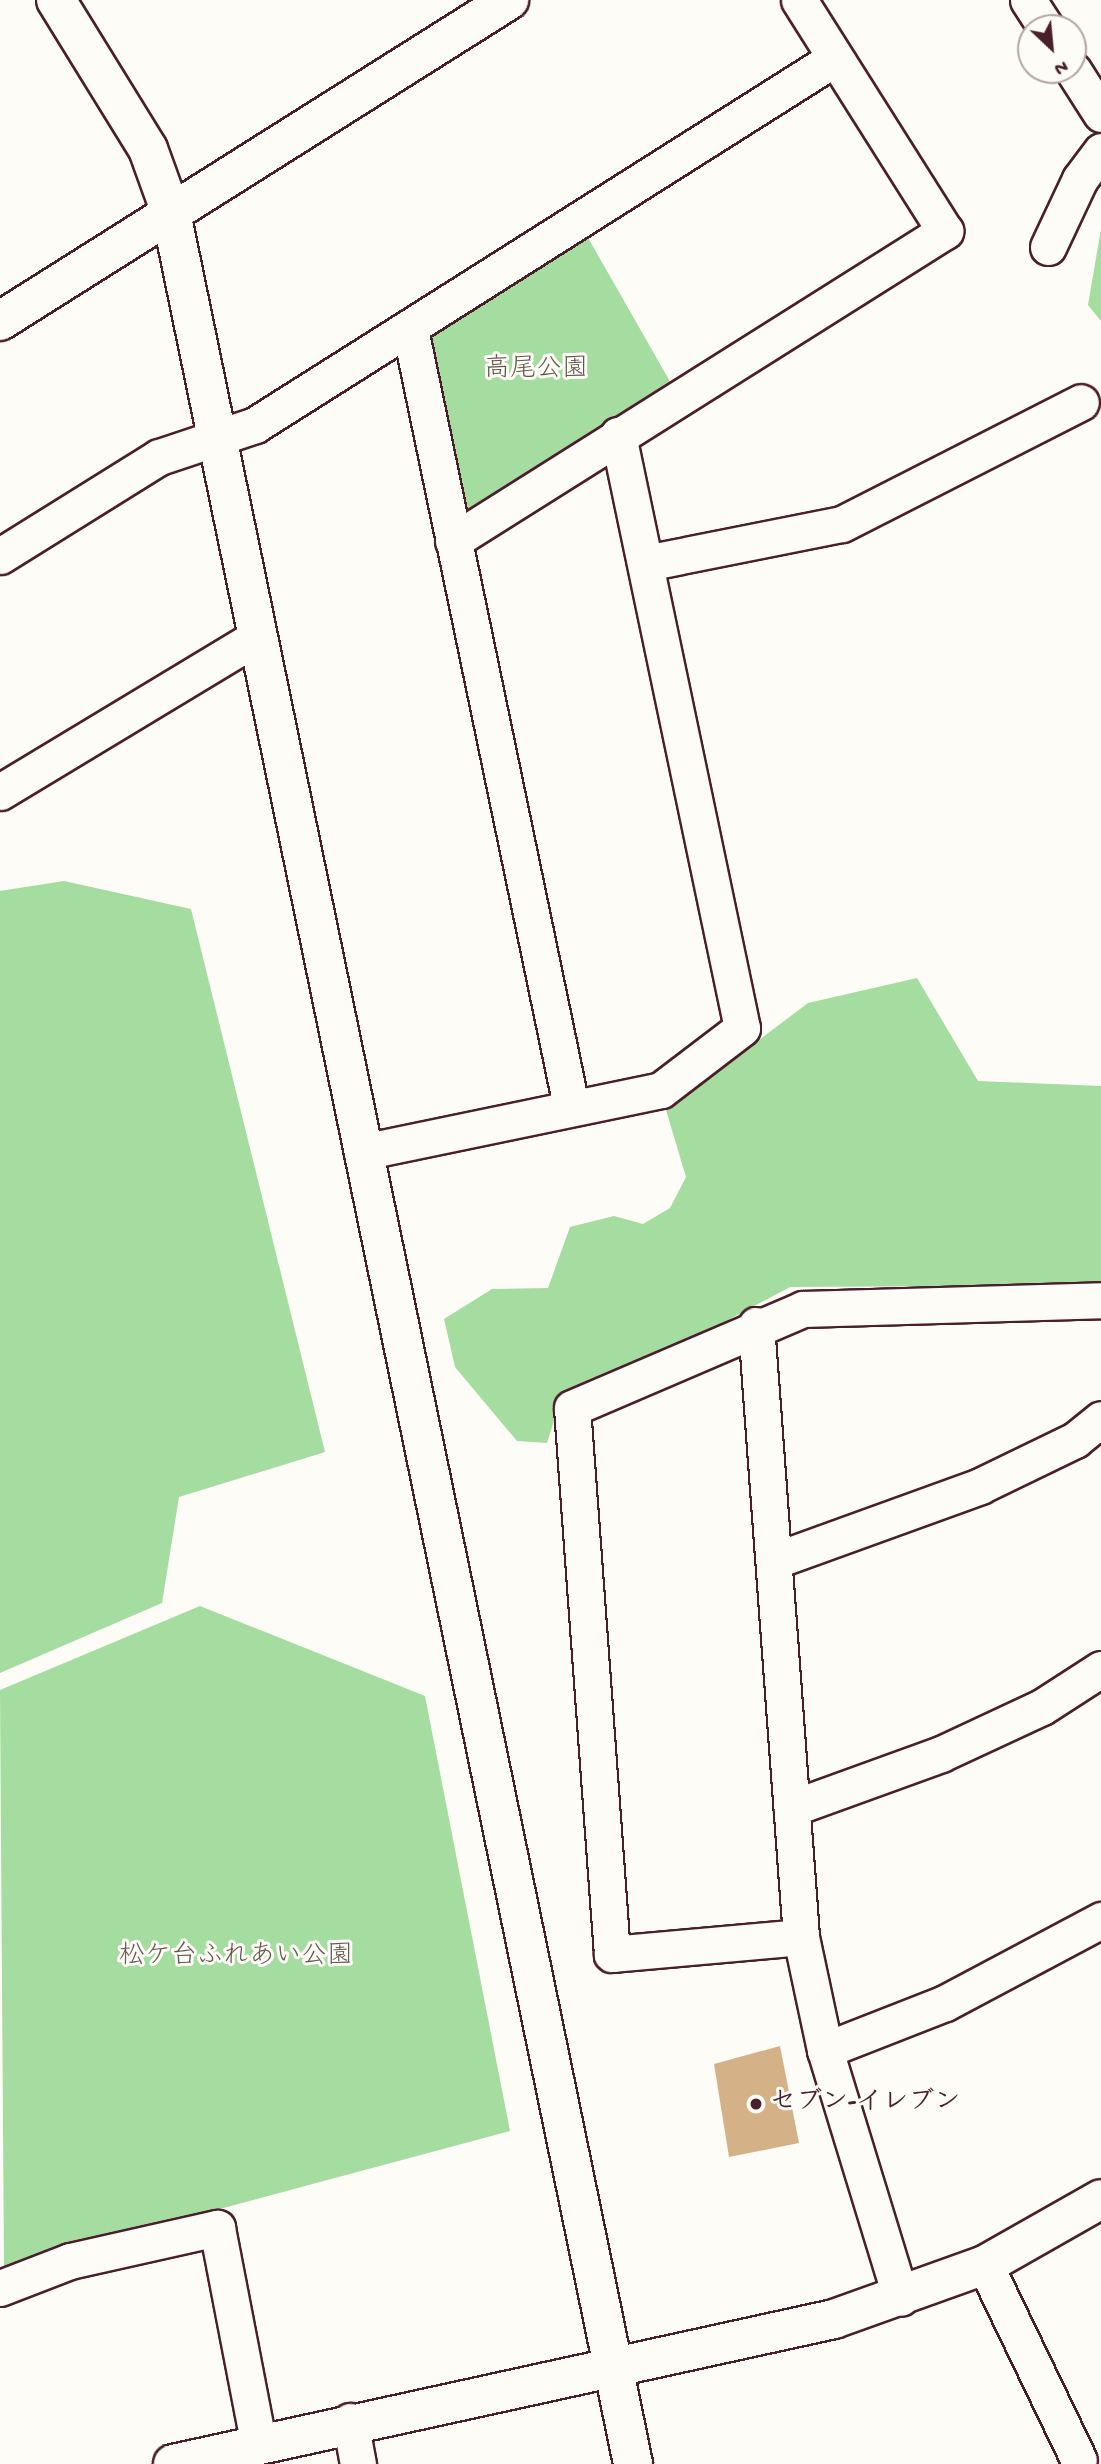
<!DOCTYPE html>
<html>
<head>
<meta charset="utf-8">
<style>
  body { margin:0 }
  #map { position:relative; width:1101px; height:2464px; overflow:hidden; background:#fdfcf7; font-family:"Gochi Hand","Klee One",sans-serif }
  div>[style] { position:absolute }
  .green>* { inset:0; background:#a5dc9f }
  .building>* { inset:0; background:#d4b186 }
  .roads { filter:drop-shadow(2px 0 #4a1f2b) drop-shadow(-2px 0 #4a1f2b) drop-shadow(0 2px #4a1f2b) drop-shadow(0 -2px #4a1f2b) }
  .minor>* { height:35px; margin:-17.5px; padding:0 17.5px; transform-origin:17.5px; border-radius:17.5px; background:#fdfcf7 }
  .tertiary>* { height:38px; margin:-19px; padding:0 19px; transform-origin:19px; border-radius:19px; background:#fdfcf7 }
  .dots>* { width:19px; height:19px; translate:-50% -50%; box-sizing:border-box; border:4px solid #fdfcf7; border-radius:50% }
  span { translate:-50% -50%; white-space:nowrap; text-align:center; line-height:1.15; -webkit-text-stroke:6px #fdfcf7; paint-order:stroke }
  .park-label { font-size:26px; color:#65584e }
  .poi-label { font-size:26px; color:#4a1f2b; font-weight:700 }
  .left { translate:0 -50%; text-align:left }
  .north { position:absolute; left:1017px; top:14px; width:70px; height:70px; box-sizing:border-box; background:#fdfcf7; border:2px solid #b5a4a5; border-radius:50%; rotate:154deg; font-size:19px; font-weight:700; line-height:28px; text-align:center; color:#4a1f2b }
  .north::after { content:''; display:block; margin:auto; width:24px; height:32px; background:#4a1f2b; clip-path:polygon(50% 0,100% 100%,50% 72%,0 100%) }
</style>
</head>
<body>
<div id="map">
  <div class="green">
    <i style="clip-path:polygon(583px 229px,676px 392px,456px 533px,418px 335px)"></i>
    <i style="clip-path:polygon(1101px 229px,1101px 321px,1088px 305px)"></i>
    <i style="clip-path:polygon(64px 881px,191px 909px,325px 1452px,179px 1497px,162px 1603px,0 1673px,0 891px)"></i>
    <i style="clip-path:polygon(917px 978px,978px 1081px,1101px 1086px,1101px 1294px,970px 1286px,790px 1287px,557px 1411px,547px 1443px,517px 1441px,455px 1367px,444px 1319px,492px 1289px,548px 1288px,570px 1227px,614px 1216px,643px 1224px,670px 1208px,686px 1177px,666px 1110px,808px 1003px)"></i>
    <i style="clip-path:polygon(200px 1606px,425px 1696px,510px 2131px,4px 2267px,0 1690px)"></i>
  </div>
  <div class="building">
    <i style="clip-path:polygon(780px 2046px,799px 2143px,729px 2157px,714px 2064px)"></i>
  </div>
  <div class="roads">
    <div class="minor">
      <i style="left:1028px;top:0;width:33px;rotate:57deg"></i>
      <i style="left:1073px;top:70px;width:52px;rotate:57.5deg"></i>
      <i style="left:1048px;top:247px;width:75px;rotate:-64.8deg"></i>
      <i style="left:1080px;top:179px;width:35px;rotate:-53deg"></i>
      <i style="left:410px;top:329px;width:794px;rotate:78.29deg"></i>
      <i style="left:453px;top:541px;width:582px;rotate:-32.21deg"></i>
      <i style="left:945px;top:231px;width:273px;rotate:-122.3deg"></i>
      <i style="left:0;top:556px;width:187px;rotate:-31.9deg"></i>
      <i style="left:159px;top:457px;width:101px;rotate:-18.4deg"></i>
      <i style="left:255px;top:425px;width:686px;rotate:-32.32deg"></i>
      <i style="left:646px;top:563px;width:200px;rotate:-11.3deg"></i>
      <i style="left:842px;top:524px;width:268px;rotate:-27deg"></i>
      <i style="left:0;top:792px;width:298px;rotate:-31.1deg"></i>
      <i style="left:362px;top:1152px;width:305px;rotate:-11.7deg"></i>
      <i style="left:661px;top:1090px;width:102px;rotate:-37.4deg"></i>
      <i style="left:742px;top:1028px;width:606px;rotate:-101.81deg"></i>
      <i style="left:756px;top:1325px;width:614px;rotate:85.79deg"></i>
      <i style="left:801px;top:1937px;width:116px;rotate:78deg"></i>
      <i style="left:825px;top:2050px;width:259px;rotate:73deg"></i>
      <i style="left:776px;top:1560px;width:217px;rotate:-19.9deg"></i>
      <i style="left:980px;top:1486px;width:106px;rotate:-25.8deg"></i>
      <i style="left:1075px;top:1440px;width:33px;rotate:-39deg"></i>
      <i style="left:792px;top:1808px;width:158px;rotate:-19.9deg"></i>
      <i style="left:941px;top:1754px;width:111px;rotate:-25deg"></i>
      <i style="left:1042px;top:1707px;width:70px;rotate:-32.8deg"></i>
      <i style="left:801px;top:1937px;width:190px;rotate:174.9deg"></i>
      <i style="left:612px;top:1954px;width:547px;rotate:-94.19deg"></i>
      <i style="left:572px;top:1408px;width:251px;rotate:-23.2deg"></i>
      <i style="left:803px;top:1309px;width:298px;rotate:-1.7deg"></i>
      <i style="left:825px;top:2050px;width:129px;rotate:-21.4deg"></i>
      <i style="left:945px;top:2003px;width:177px;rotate:-28deg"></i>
      <i style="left:985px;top:2265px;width:216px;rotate:64.3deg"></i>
      <i style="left:0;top:2288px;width:75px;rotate:-21.1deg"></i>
      <i style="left:70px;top:2261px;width:151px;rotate:-12.7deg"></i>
      <i style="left:217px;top:2228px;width:217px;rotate:79.1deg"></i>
      <i style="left:350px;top:2421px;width:44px;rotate:79.5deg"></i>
    </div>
    <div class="tertiary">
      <i style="left:56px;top:0;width:175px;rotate:58.3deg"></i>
      <i style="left:148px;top:149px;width:68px;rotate:70.2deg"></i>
      <i style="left:171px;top:213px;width:2298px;rotate:78.4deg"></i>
      <i style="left:0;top:321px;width:602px;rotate:-32.24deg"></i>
      <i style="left:173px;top:2464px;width:677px;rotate:-12.37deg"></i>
      <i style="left:834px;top:2319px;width:160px;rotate:-19.7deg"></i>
      <i style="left:985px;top:2265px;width:133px;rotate:-29.6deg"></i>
    </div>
  </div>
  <div class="dots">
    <i style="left:756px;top:2104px;background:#4a1f2b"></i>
  </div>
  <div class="park-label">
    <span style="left:536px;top:371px">高尾公園</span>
    <span style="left:236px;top:1958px">松ケ台ふれあい公園</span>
  </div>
  <div class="poi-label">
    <span class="left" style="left:770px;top:2104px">セブン-イレブン</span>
  </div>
  <div class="north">N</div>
</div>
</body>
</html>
